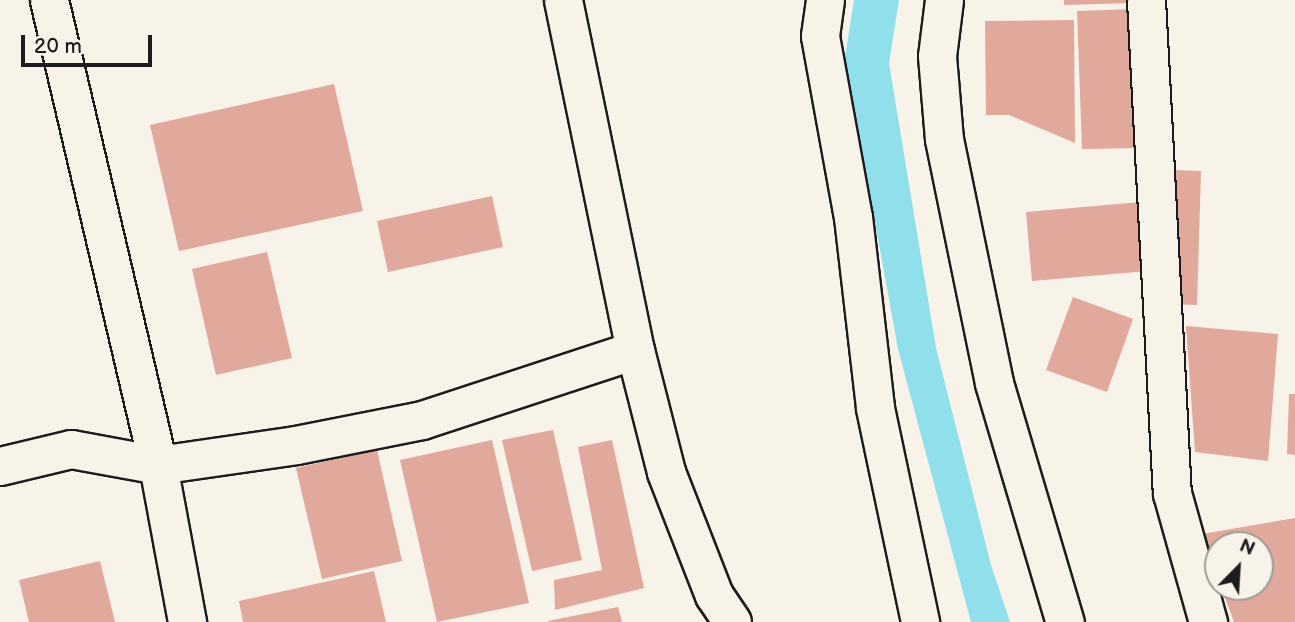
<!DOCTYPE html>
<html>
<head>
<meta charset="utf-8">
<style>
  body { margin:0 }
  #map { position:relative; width:1295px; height:622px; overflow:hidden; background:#f7f3e8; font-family:"Balsamiq Sans",sans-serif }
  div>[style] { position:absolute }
  .water>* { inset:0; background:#8fe0eb }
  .building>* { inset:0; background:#e1a89c }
  .roads { filter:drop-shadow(2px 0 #1c1c1c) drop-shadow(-2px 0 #1c1c1c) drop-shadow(0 2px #1c1c1c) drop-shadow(0 -2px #1c1c1c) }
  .street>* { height:37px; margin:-18.5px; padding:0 18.5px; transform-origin:18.5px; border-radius:18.5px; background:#f7f3e8 }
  span { translate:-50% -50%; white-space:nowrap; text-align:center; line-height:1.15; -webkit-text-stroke:6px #f7f3e8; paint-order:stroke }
  .north { position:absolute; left:1204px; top:531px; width:70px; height:70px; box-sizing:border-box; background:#f7f3e8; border:2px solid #9f9d96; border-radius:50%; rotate:24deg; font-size:19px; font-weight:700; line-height:28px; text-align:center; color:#1c1c1c }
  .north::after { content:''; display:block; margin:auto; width:24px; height:32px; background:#1c1c1c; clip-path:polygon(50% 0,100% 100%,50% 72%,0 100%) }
  .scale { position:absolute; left:21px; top:35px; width:131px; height:32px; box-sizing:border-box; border:4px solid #1c1c1c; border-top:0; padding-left:9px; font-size:21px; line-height:24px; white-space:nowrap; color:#1c1c1c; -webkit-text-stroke:5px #f7f3e8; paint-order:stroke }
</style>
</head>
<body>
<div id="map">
  <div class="water">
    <i style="clip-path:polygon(854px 0,899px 0,889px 63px,936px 348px,991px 565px,1010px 622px,971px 622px,898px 349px,845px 57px)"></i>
  </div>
  <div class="building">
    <i style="clip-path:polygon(1064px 0,1132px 0,1132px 3px,1064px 5px)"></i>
    <i style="clip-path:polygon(1134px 9px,1138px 148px,1082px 149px,1077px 11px)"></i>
    <i style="clip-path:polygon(1074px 20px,1075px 143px,1009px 115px,986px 115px,985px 21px)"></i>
    <i style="clip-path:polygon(334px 84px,363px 211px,179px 251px,150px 125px)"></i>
    <i style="clip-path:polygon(1173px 170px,1201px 171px,1197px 305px,1169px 304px)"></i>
    <i style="clip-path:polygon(492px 196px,503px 247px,388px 272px,377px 221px)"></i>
    <i style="clip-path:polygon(1141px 202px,1148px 271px,1032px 281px,1026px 212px)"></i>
    <i style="clip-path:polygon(267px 252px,292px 358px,216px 375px,192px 269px)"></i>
    <i style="clip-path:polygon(1073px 297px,1133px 319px,1107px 392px,1046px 370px)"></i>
    <i style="clip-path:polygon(1186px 326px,1278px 334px,1268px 461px,1195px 452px)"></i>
    <i style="clip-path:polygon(1289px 394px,1295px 394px,1295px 455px,1287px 454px)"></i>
    <i style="clip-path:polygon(553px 430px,582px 560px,532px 571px,502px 440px)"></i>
    <i style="clip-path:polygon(492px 440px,529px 603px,437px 622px,400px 460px)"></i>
    <i style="clip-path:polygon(612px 440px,644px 588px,555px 610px,554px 580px,602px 570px,578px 447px)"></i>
    <i style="clip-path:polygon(377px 450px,402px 561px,322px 579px,296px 468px)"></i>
    <i style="clip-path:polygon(1295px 518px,1295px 622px,1234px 622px,1221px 587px,1260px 587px,1260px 545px,1218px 545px,1218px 577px,1202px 534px)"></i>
    <i style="clip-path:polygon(100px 561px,115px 622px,29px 622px,19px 580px)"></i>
    <i style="clip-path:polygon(374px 571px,386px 622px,243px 622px,239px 601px)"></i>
    <i style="clip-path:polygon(618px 607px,622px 622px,548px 622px,548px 621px)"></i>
  </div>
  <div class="roads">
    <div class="street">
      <i style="left:49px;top:0;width:478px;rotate:76.8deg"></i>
      <i style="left:158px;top:465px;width:160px;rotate:79.5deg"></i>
      <i style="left:563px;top:0;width:357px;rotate:78.4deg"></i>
      <i style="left:635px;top:350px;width:126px;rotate:75.7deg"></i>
      <i style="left:666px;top:472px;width:132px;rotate:68.7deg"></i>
      <i style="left:714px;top:595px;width:32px;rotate:56deg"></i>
      <i style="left:825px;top:0;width:36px;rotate:98deg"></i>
      <i style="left:820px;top:36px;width:184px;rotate:79.7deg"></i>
      <i style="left:853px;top:217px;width:192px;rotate:83.4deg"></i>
      <i style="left:875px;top:408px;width:219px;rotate:78.1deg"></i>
      <i style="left:944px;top:0;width:56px;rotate:97.1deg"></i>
      <i style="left:937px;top:56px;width:83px;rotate:85.2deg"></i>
      <i style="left:944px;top:139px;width:249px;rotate:78.4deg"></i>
      <i style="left:994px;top:383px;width:249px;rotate:73.5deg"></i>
      <i style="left:1146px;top:0;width:494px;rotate:87deg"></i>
      <i style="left:1172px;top:493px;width:134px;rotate:74.4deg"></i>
      <i style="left:0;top:466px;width:73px;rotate:-13.5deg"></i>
      <i style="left:71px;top:449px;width:88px;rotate:10.4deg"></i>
      <i style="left:158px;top:465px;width:139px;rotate:-8.2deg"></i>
      <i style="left:296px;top:445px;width:128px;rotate:-11.2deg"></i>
      <i style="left:422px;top:420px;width:224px;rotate:-18.2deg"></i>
    </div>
  </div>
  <div class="north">N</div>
  <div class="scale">20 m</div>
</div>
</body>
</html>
